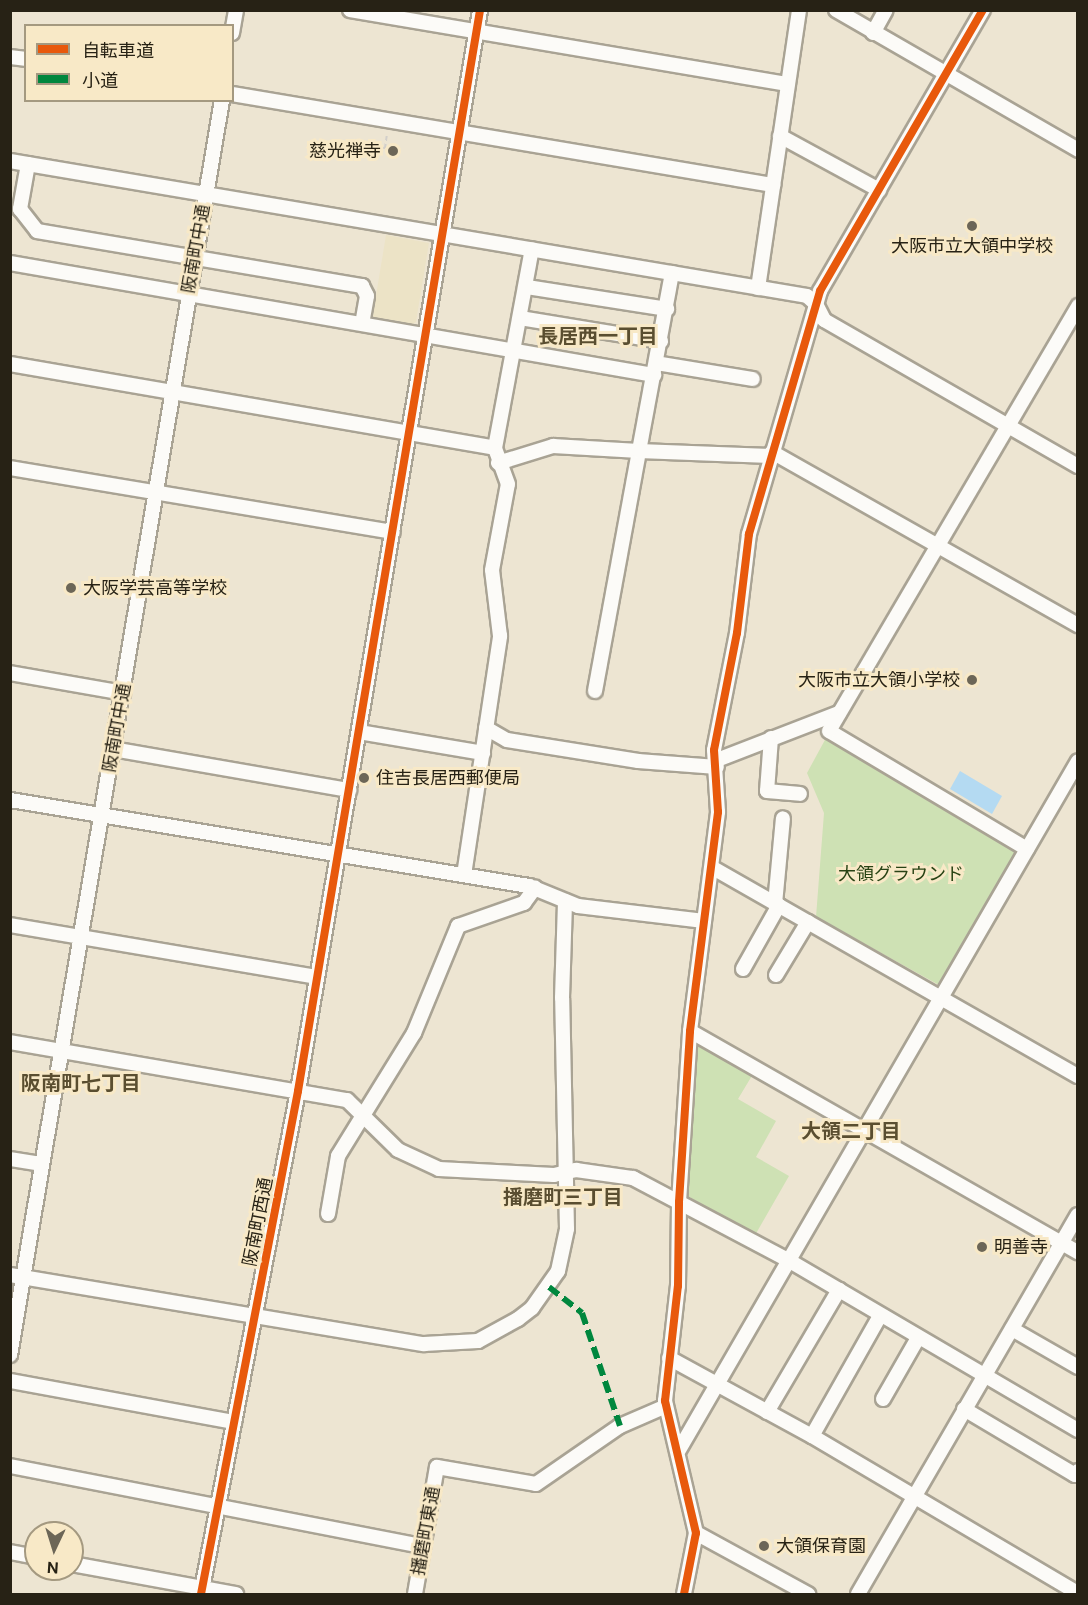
<!DOCTYPE html>
<html>
<head>
<meta charset="utf-8">
<style>
  body { margin:0 }
  #map { position:relative; width:1088px; height:1605px; overflow:hidden; background:#ede5d2; font-family:"DM Sans","Noto Sans JP",sans-serif }
  div>[style] { position:absolute }
  .green>* { inset:0; background:#cee1b4 }
  .sand>* { inset:0; background:#ece3c6 }
  .water>* { inset:0; background:#b4daf2 }
  .path>* { height:2px; margin-top:-1px; transform-origin:0; background:repeating-linear-gradient(90deg,#d2cfca 0 4.5px,transparent 0 7.5px) }
  .roads { filter:drop-shadow(2px 0 #a9a394) drop-shadow(-2px 0 #a9a394) drop-shadow(0 2px #a9a394) drop-shadow(0 -2px #a9a394) }
  .minor>* { height:14px; margin:-7px; padding:0 7px; transform-origin:7px; border-radius:7px; background:#fcfbf8 }
  .quiet>* { height:6px; margin-top:-3px; transform-origin:0; background:repeating-linear-gradient(90deg,#00873e 0 12px,transparent 0 18px) }
  .cycleway>* { height:8px; margin:-4px; padding:0 4px; transform-origin:4px; border-radius:4px; background:#e8590c }
  .dots>* { width:16px; height:16px; translate:-50% -50%; box-sizing:border-box; border:3px solid #f8e9c7; border-radius:50% }
  span { translate:-50% -50%; white-space:nowrap; text-align:center; line-height:1.15; -webkit-text-stroke:6px #f8e9c7; paint-order:stroke }
  .poi-label { font-size:18px; color:#272215 }
  .right { translate:-100% -50%; text-align:right }
  .left { translate:0 -50%; text-align:left }
  .street-label { font-size:18px; color:#272215 }
  .park-label { font-size:18px; color:#284314 }
  .neighbourhood-label { font-size:20px; color:#5a4e30; font-weight:700 }
  .frame { position:absolute; inset:0; border:12px solid #272215; pointer-events:none }
  .legend { position:absolute; left:24px; top:24px; width:210px; height:78px; box-sizing:border-box; background:#f8e9c7; border:2px solid #a49980; margin:0; padding:8px 10px; list-style:none; font-size:18px; color:#272215 }
  .legend li { display:flex; align-items:center; gap:12px; height:30px }
  .legend b { width:30px; border:2px solid #a49980 }
  .north { position:absolute; left:24px; top:1521px; width:60px; height:60px; box-sizing:border-box; background:#f8e9c7; border:2px solid #a49980; border-radius:50%; rotate:184deg; font-size:16px; font-weight:700; line-height:24px; text-align:center; color:#272215 }
  .north::after { content:''; display:block; margin:auto; width:21px; height:27px; background:#6c6657; clip-path:polygon(50% 0,100% 100%,50% 72%,0 100%) }
</style>
</head>
<body>
<div id="map">
  <div class="green">
    <i style="clip-path:polygon(826px 738px,1016px 852px,939px 985px,816px 917px,824px 813px,807px 773px)"></i>
    <i style="clip-path:polygon(695px 1041px,753px 1074px,738px 1099px,776px 1121px,756px 1157px,789px 1176px,754px 1237px,688px 1196px)"></i>
  </div>
  <div class="sand">
    <i style="clip-path:polygon(386px 235px,429px 243px,416px 322px,410px 326px,372px 320px)"></i>
  </div>
  <div class="water">
    <i style="clip-path:polygon(960px 771px,1002px 796px,992px 814px,950px 789px)"></i>
  </div>
  <div class="path">
    <i style="left:374px;top:147px;width:11px;rotate:5deg"></i>
    <i style="left:385px;top:148px;width:15px;rotate:-82deg"></i>
  </div>
  <div class="roads">
    <div class="minor">
      <i style="left:350px;top:10px;width:444px;rotate:9.6deg"></i>
      <i style="left:836px;top:10px;width:280px;rotate:30deg"></i>
      <i style="left:232px;top:33px;width:23px;rotate:-80deg"></i>
      <i style="left:873px;top:33px;width:26px;rotate:-61deg"></i>
      <i style="left:10px;top:57px;width:16px;rotate:7deg"></i>
      <i style="left:232px;top:94px;width:549px;rotate:9.55deg"></i>
      <i style="left:780px;top:136px;width:113px;rotate:28.6deg"></i>
      <i style="left:10px;top:161px;width:808px;rotate:9.61deg"></i>
      <i style="left:807px;top:296px;width:12px;rotate:42deg"></i>
      <i style="left:816px;top:304px;width:18px;rotate:63deg"></i>
      <i style="left:824px;top:320px;width:293px;rotate:29.9deg"></i>
      <i style="left:28px;top:164px;width:46px;rotate:100.1deg"></i>
      <i style="left:20px;top:209px;width:28px;rotate:52deg"></i>
      <i style="left:37px;top:231px;width:330px;rotate:9.6deg"></i>
      <i style="left:362px;top:286px;width:11px;rotate:63deg"></i>
      <i style="left:367px;top:296px;width:28px;rotate:100deg"></i>
      <i style="left:10px;top:263px;width:654px;rotate:9.87deg"></i>
      <i style="left:527px;top:287px;width:142px;rotate:8.9deg"></i>
      <i style="left:758px;top:288px;width:281px;rotate:-81.6deg"></i>
      <i style="left:520px;top:318px;width:143px;rotate:9.3deg"></i>
      <i style="left:656px;top:363px;width:98px;rotate:9.4deg"></i>
      <i style="left:10px;top:364px;width:492px;rotate:9.8deg"></i>
      <i style="left:772px;top:452px;width:352px;rotate:29.5deg"></i>
      <i style="left:498px;top:463px;width:58px;rotate:-17.2deg"></i>
      <i style="left:553px;top:446px;width:86px;rotate:3.3deg"></i>
      <i style="left:639px;top:451px;width:181px;rotate:-79.5deg"></i>
      <i style="left:10px;top:468px;width:388px;rotate:9.5deg"></i>
      <i style="left:10px;top:673px;width:115px;rotate:10deg"></i>
      <i style="left:595px;top:691px;width:244px;rotate:-79.6deg"></i>
      <i style="left:639px;top:451px;width:131px;rotate:2.2deg"></i>
      <i style="left:486px;top:728px;width:24px;rotate:30deg"></i>
      <i style="left:507px;top:740px;width:133px;rotate:9.1deg"></i>
      <i style="left:638px;top:761px;width:79px;rotate:4.3deg"></i>
      <i style="left:359px;top:732px;width:126px;rotate:9.6deg"></i>
      <i style="left:771px;top:738px;width:53px;rotate:94.3deg"></i>
      <i style="left:767px;top:791px;width:33px;rotate:5deg"></i>
      <i style="left:113px;top:749px;width:240px;rotate:9.9deg"></i>
      <i style="left:717px;top:760px;width:131px;rotate:-21.1deg"></i>
      <i style="left:10px;top:800px;width:526px;rotate:9.41deg"></i>
      <i style="left:529px;top:886px;width:53px;rotate:22.2deg"></i>
      <i style="left:578px;top:906px;width:127px;rotate:6.8deg"></i>
      <i style="left:1027px;top:849px;width:230px;rotate:-149.2deg"></i>
      <i style="left:829px;top:731px;width:493px;rotate:-59.6deg"></i>
      <i style="left:713px;top:868px;width:420px;rotate:29.7deg"></i>
      <i style="left:464px;top:875px;width:242px;rotate:-81.4deg"></i>
      <i style="left:500px;top:636px;width:66px;rotate:-96.9deg"></i>
      <i style="left:492px;top:570px;width:87px;rotate:-79.5deg"></i>
      <i style="left:508px;top:484px;width:38px;rotate:-110deg"></i>
      <i style="left:495px;top:448px;width:202px;rotate:-79.5deg"></i>
      <i style="left:775px;top:904px;width:86px;rotate:-84.7deg"></i>
      <i style="left:10px;top:925px;width:311px;rotate:9.6deg"></i>
      <i style="left:743px;top:969px;width:73px;rotate:-60.6deg"></i>
      <i style="left:776px;top:975px;width:62px;rotate:-58.9deg"></i>
      <i style="left:690px;top:1031px;width:447px;rotate:29.7deg"></i>
      <i style="left:10px;top:1042px;width:342px;rotate:9.8deg"></i>
      <i style="left:347px;top:1100px;width:71px;rotate:44.4deg"></i>
      <i style="left:398px;top:1150px;width:45px;rotate:24.9deg"></i>
      <i style="left:439px;top:1169px;width:115px;rotate:3deg"></i>
      <i style="left:554px;top:1175px;width:23px;rotate:-13deg"></i>
      <i style="left:576px;top:1170px;width:58px;rotate:8deg"></i>
      <i style="left:633px;top:1178px;width:175px;rotate:27.9deg"></i>
      <i style="left:788px;top:1260px;width:336px;rotate:30.4deg"></i>
      <i style="left:10px;top:1159px;width:32px;rotate:9deg"></i>
      <i style="left:328px;top:1214px;width:59px;rotate:-80.2deg"></i>
      <i style="left:338px;top:1156px;width:145px;rotate:-58.3deg"></i>
      <i style="left:414px;top:1033px;width:116px;rotate:-67.6deg"></i>
      <i style="left:458px;top:926px;width:70px;rotate:-19.2deg"></i>
      <i style="left:524px;top:903px;width:19px;rotate:-54deg"></i>
      <i style="left:10px;top:1275px;width:420px;rotate:9.5deg"></i>
      <i style="left:424px;top:1344px;width:54px;rotate:-3.2deg"></i>
      <i style="left:478px;top:1341px;width:46px;rotate:-28.8deg"></i>
      <i style="left:518px;top:1319px;width:18px;rotate:-38deg"></i>
      <i style="left:532px;top:1308px;width:45px;rotate:-54.9deg"></i>
      <i style="left:558px;top:1271px;width:43px;rotate:-77.9deg"></i>
      <i style="left:567px;top:1229px;width:231px;rotate:-91.2deg"></i>
      <i style="left:562px;top:998px;width:97px;rotate:-88.2deg"></i>
      <i style="left:1012px;top:1329px;width:76px;rotate:29.9deg"></i>
      <i style="left:10px;top:1355px;width:1273px;rotate:-80.41deg"></i>
      <i style="left:669px;top:1358px;width:163px;rotate:28.6deg"></i>
      <i style="left:812px;top:1436px;width:309px;rotate:30.6deg"></i>
      <i style="left:10px;top:1381px;width:228px;rotate:10.4deg"></i>
      <i style="left:883px;top:1399px;width:70px;rotate:-60.2deg"></i>
      <i style="left:964px;top:1409px;width:129px;rotate:30.7deg"></i>
      <i style="left:1075px;top:1475px;width:5px;rotate:-53deg"></i>
      <i style="left:767px;top:1412px;width:142px;rotate:-59.5deg"></i>
      <i style="left:812px;top:1436px;width:138px;rotate:-60.5deg"></i>
      <i style="left:679px;top:1450px;width:796px;rotate:-59.92deg"></i>
      <i style="left:10px;top:1466px;width:421px;rotate:11deg"></i>
      <i style="left:696px;top:1533px;width:128px;rotate:28.6deg"></i>
      <i style="left:10px;top:1552px;width:26px;rotate:11deg"></i>
      <i style="left:72px;top:1564px;width:167px;rotate:10.4deg"></i>
      <i style="left:201px;top:1594px;width:512px;rotate:-79.08deg"></i>
      <i style="left:298px;top:1091px;width:1096px;rotate:-80.44deg"></i>
      <i style="left:415px;top:1594px;width:129px;rotate:-80.2deg"></i>
      <i style="left:437px;top:1467px;width:100px;rotate:9.7deg"></i>
      <i style="left:536px;top:1484px;width:102px;rotate:-34.6deg"></i>
      <i style="left:620px;top:1426px;width:50px;rotate:-23.5deg"></i>
      <i style="left:684px;top:1594px;width:62px;rotate:-78.9deg"></i>
      <i style="left:696px;top:1533px;width:136px;rotate:-103.2deg"></i>
      <i style="left:665px;top:1401px;width:116px;rotate:-83.6deg"></i>
      <i style="left:678px;top:1286px;width:84px;rotate:-89.3deg"></i>
      <i style="left:679px;top:1202px;width:171px;rotate:-86.3deg"></i>
      <i style="left:690px;top:1031px;width:221px;rotate:-82.7deg"></i>
      <i style="left:718px;top:812px;width:62px;rotate:-93.7deg"></i>
      <i style="left:714px;top:750px;width:119px;rotate:-78.9deg"></i>
      <i style="left:737px;top:633px;width:100px;rotate:-83.1deg"></i>
      <i style="left:749px;top:534px;width:253px;rotate:-73.7deg"></i>
      <i style="left:820px;top:291px;width:325px;rotate:-59.9deg"></i>
      <i style="left:858px;top:1594px;width:438px;rotate:-59.9deg"></i>
    </div>
  </div>
  <div class="quiet">
    <i style="left:549px;top:1287px;width:42px;rotate:38.2deg"></i>
    <i style="left:582px;top:1313px;width:119px;rotate:71.4deg"></i>
  </div>
  <div class="cycleway">
    <i style="left:201px;top:1594px;width:512px;rotate:-79.08deg"></i>
    <i style="left:298px;top:1091px;width:1096px;rotate:-80.44deg"></i>
    <i style="left:684px;top:1594px;width:62px;rotate:-78.9deg"></i>
    <i style="left:696px;top:1533px;width:136px;rotate:-103.2deg"></i>
    <i style="left:665px;top:1401px;width:116px;rotate:-83.6deg"></i>
    <i style="left:678px;top:1286px;width:84px;rotate:-89.3deg"></i>
    <i style="left:679px;top:1202px;width:171px;rotate:-86.3deg"></i>
    <i style="left:690px;top:1031px;width:221px;rotate:-82.7deg"></i>
    <i style="left:718px;top:812px;width:62px;rotate:-93.7deg"></i>
    <i style="left:714px;top:750px;width:119px;rotate:-78.9deg"></i>
    <i style="left:737px;top:633px;width:100px;rotate:-83.1deg"></i>
    <i style="left:749px;top:534px;width:253px;rotate:-73.7deg"></i>
    <i style="left:820px;top:291px;width:325px;rotate:-59.9deg"></i>
  </div>
  <div class="dots">
    <i style="left:393px;top:151px;background:#6c6657"></i>
    <i style="left:972px;top:226px;background:#6c6657"></i>
    <i style="left:71px;top:588px;background:#6c6657"></i>
    <i style="left:972px;top:680px;background:#6c6657"></i>
    <i style="left:364px;top:778px;background:#6c6657"></i>
    <i style="left:982px;top:1247px;background:#6c6657"></i>
    <i style="left:764px;top:1546px;background:#6c6657"></i>
  </div>
  <div class="poi-label">
    <span class="right" style="left:381px;top:151px">慈光禅寺</span>
    <span style="left:972px;top:246px">大阪市立大領中学校</span>
    <span class="left" style="left:83px;top:588px">大阪学芸高等学校</span>
    <span class="right" style="left:960px;top:680px">大阪市立大領小学校</span>
    <span class="left" style="left:376px;top:778px">住吉長居西郵便局</span>
    <span class="left" style="left:994px;top:1247px">明善寺</span>
    <span class="left" style="left:776px;top:1546px">大領保育園</span>
  </div>
  <div class="street-label">
    <span style="left:196px;top:249px;rotate:-80deg">阪南町中通</span>
    <span style="left:117px;top:728px;rotate:-80deg">阪南町中通</span>
    <span style="left:258px;top:1222px;rotate:-79deg">阪南町西通</span>
    <span style="left:426px;top:1531px;rotate:-80deg">播磨町東通</span>
  </div>
  <div class="park-label">
    <span style="left:901px;top:874px">大領グラウンド</span>
  </div>
  <div class="neighbourhood-label">
    <span style="left:598px;top:336px">長居西一丁目</span>
    <span style="left:81px;top:1083px">阪南町七丁目</span>
    <span style="left:851px;top:1131px">大領二丁目</span>
    <span style="left:563px;top:1197px">播磨町三丁目</span>
  </div>
  <div class="frame"></div>
  <ul class="legend">
  <li><b style="height:8px;background:#e8590c"></b>自転車道</li>
  <li><b style="height:8px;background:#00873e"></b>小道</li>
  </ul>
  <div class="north">N</div>
</div>
</body>
</html>
